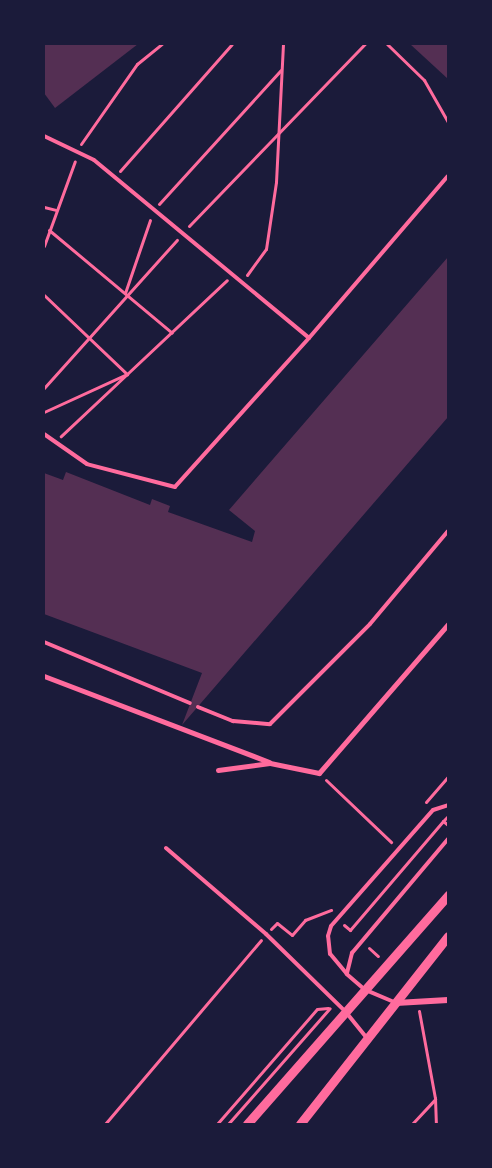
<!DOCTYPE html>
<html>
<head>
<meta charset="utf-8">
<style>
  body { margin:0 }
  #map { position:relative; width:492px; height:1168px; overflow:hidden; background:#1b1b3a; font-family:Signika,sans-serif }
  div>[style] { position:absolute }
  .building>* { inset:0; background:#542f53 }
  .path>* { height:3px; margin:-1.5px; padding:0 1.5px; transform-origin:1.5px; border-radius:1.5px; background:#ff6b9d }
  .service>* { height:4px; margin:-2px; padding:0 2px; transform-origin:2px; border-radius:2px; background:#ff6b9d }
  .pedestrian>* { height:5px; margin:-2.5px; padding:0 2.5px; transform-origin:2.5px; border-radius:2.5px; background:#ff6b9d }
  .minor>* { height:6px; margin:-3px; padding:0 3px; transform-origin:3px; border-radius:3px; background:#ff6b9d }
  .secondary>* { height:9px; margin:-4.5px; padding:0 4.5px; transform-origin:4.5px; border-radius:4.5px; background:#ff6b9d }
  span { translate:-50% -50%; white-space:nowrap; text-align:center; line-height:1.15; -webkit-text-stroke:5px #1b1b3a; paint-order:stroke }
  .frame { position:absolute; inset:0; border:45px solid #1b1b3a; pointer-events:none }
</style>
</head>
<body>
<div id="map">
  <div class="building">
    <i style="clip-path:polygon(44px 44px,138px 44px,55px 108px,44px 93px)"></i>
    <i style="clip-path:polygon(410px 44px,448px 44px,448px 79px)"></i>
    <i style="clip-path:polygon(448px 257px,448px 417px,182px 725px,202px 673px,44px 614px,44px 473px,63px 480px,66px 472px,150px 505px,152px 499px,170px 506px,168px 512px,252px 542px,255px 531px,229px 510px)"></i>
  </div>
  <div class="path">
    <i style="left:387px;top:44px;width:52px;rotate:44.2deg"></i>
    <i style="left:424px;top:80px;width:48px;rotate:60.3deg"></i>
    <i style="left:81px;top:144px;width:98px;rotate:-55deg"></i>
    <i style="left:137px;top:64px;width:32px;rotate:-39deg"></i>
    <i style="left:120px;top:171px;width:169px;rotate:-48.6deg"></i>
    <i style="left:159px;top:204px;width:181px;rotate:-47.7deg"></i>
    <i style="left:44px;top:207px;width:12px;rotate:14deg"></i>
    <i style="left:189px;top:226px;width:253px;rotate:-46deg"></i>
    <i style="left:49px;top:230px;width:160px;rotate:39.9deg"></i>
    <i style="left:44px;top:246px;width:90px;rotate:-70deg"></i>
    <i style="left:247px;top:275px;width:32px;rotate:-54deg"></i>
    <i style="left:266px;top:249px;width:68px;rotate:-81.5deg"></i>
    <i style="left:276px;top:182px;width:138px;rotate:-87.1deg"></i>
    <i style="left:125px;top:293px;width:77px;rotate:-71.1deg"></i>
    <i style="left:44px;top:295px;width:115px;rotate:43.6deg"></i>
    <i style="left:127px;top:374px;width:91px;rotate:136.8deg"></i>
    <i style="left:44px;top:388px;width:199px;rotate:-48.1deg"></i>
    <i style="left:44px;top:412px;width:91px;rotate:-24.6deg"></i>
    <i style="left:127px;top:374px;width:137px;rotate:-43.2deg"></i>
    <i style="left:326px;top:780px;width:90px;rotate:43.6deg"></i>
    <i style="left:426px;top:802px;width:33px;rotate:-49deg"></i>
    <i style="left:448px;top:816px;width:7px;rotate:135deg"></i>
    <i style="left:443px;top:821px;width:6px;rotate:39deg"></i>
    <i style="left:344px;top:925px;width:8px;rotate:40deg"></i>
    <i style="left:350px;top:930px;width:143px;rotate:-49.5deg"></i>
    <i style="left:271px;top:929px;width:8px;rotate:-45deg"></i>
    <i style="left:277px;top:923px;width:19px;rotate:39deg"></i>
    <i style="left:292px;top:935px;width:20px;rotate:-49deg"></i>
    <i style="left:305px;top:920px;width:28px;rotate:-21deg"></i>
    <i style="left:369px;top:948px;width:12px;rotate:42deg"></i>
    <i style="left:419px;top:1011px;width:88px;rotate:79.6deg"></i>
    <i style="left:435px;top:1098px;width:26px;rotate:88deg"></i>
    <i style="left:105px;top:1124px;width:241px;rotate:-49.7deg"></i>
    <i style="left:217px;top:1124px;width:152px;rotate:-49deg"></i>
    <i style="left:317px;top:1009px;width:11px;rotate:-5deg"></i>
    <i style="left:228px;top:1124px;width:154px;rotate:-48.7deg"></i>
    <i style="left:412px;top:1124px;width:34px;rotate:-47deg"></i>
  </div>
  <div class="service">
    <i style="left:44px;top:136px;width:55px;rotate:25.6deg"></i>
    <i style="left:94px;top:160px;width:279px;rotate:39.6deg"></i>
    <i style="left:309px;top:338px;width:200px;rotate:132deg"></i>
    <i style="left:175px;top:487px;width:91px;rotate:-165.4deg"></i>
    <i style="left:87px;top:464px;width:52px;rotate:-145.1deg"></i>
    <i style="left:309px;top:338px;width:213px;rotate:-49.4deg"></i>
    <i style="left:44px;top:642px;width:158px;rotate:22.7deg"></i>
    <i style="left:198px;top:707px;width:38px;rotate:22deg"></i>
    <i style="left:233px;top:721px;width:37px;rotate:5deg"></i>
    <i style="left:270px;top:724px;width:141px;rotate:-45deg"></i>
    <i style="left:370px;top:624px;width:121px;rotate:-50deg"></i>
    <i style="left:166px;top:848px;width:132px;rotate:40.7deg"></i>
    <i style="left:266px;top:934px;width:110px;rotate:44.3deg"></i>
    <i style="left:345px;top:1011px;width:35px;rotate:51deg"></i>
    <i style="left:347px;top:973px;width:21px;rotate:-76deg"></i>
    <i style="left:352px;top:953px;width:149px;rotate:-49.9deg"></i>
    <i style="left:394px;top:1002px;width:33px;rotate:-157deg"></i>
    <i style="left:364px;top:989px;width:23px;rotate:-139deg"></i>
    <i style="left:347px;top:974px;width:26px;rotate:-130deg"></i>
    <i style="left:330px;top:954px;width:18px;rotate:-96deg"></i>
    <i style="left:328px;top:936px;width:10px;rotate:-73deg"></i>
    <i style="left:331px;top:926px;width:154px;rotate:-48.7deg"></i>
    <i style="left:433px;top:810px;width:16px;rotate:-18deg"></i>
  </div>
  <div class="pedestrian">
    <i style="left:44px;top:676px;width:241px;rotate:20.9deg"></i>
    <i style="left:218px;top:770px;width:52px;rotate:-7.7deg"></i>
    <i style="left:270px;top:763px;width:50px;rotate:11.5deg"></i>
    <i style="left:319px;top:773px;width:197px;rotate:-49.1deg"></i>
  </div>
  <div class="minor">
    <i style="left:396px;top:1003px;width:52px;rotate:-3.3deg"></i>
  </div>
  <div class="secondary">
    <i style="left:247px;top:1124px;width:305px;rotate:-48.7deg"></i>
    <i style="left:300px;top:1124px;width:239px;rotate:-51.8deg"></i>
  </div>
  <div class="frame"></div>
</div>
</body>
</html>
